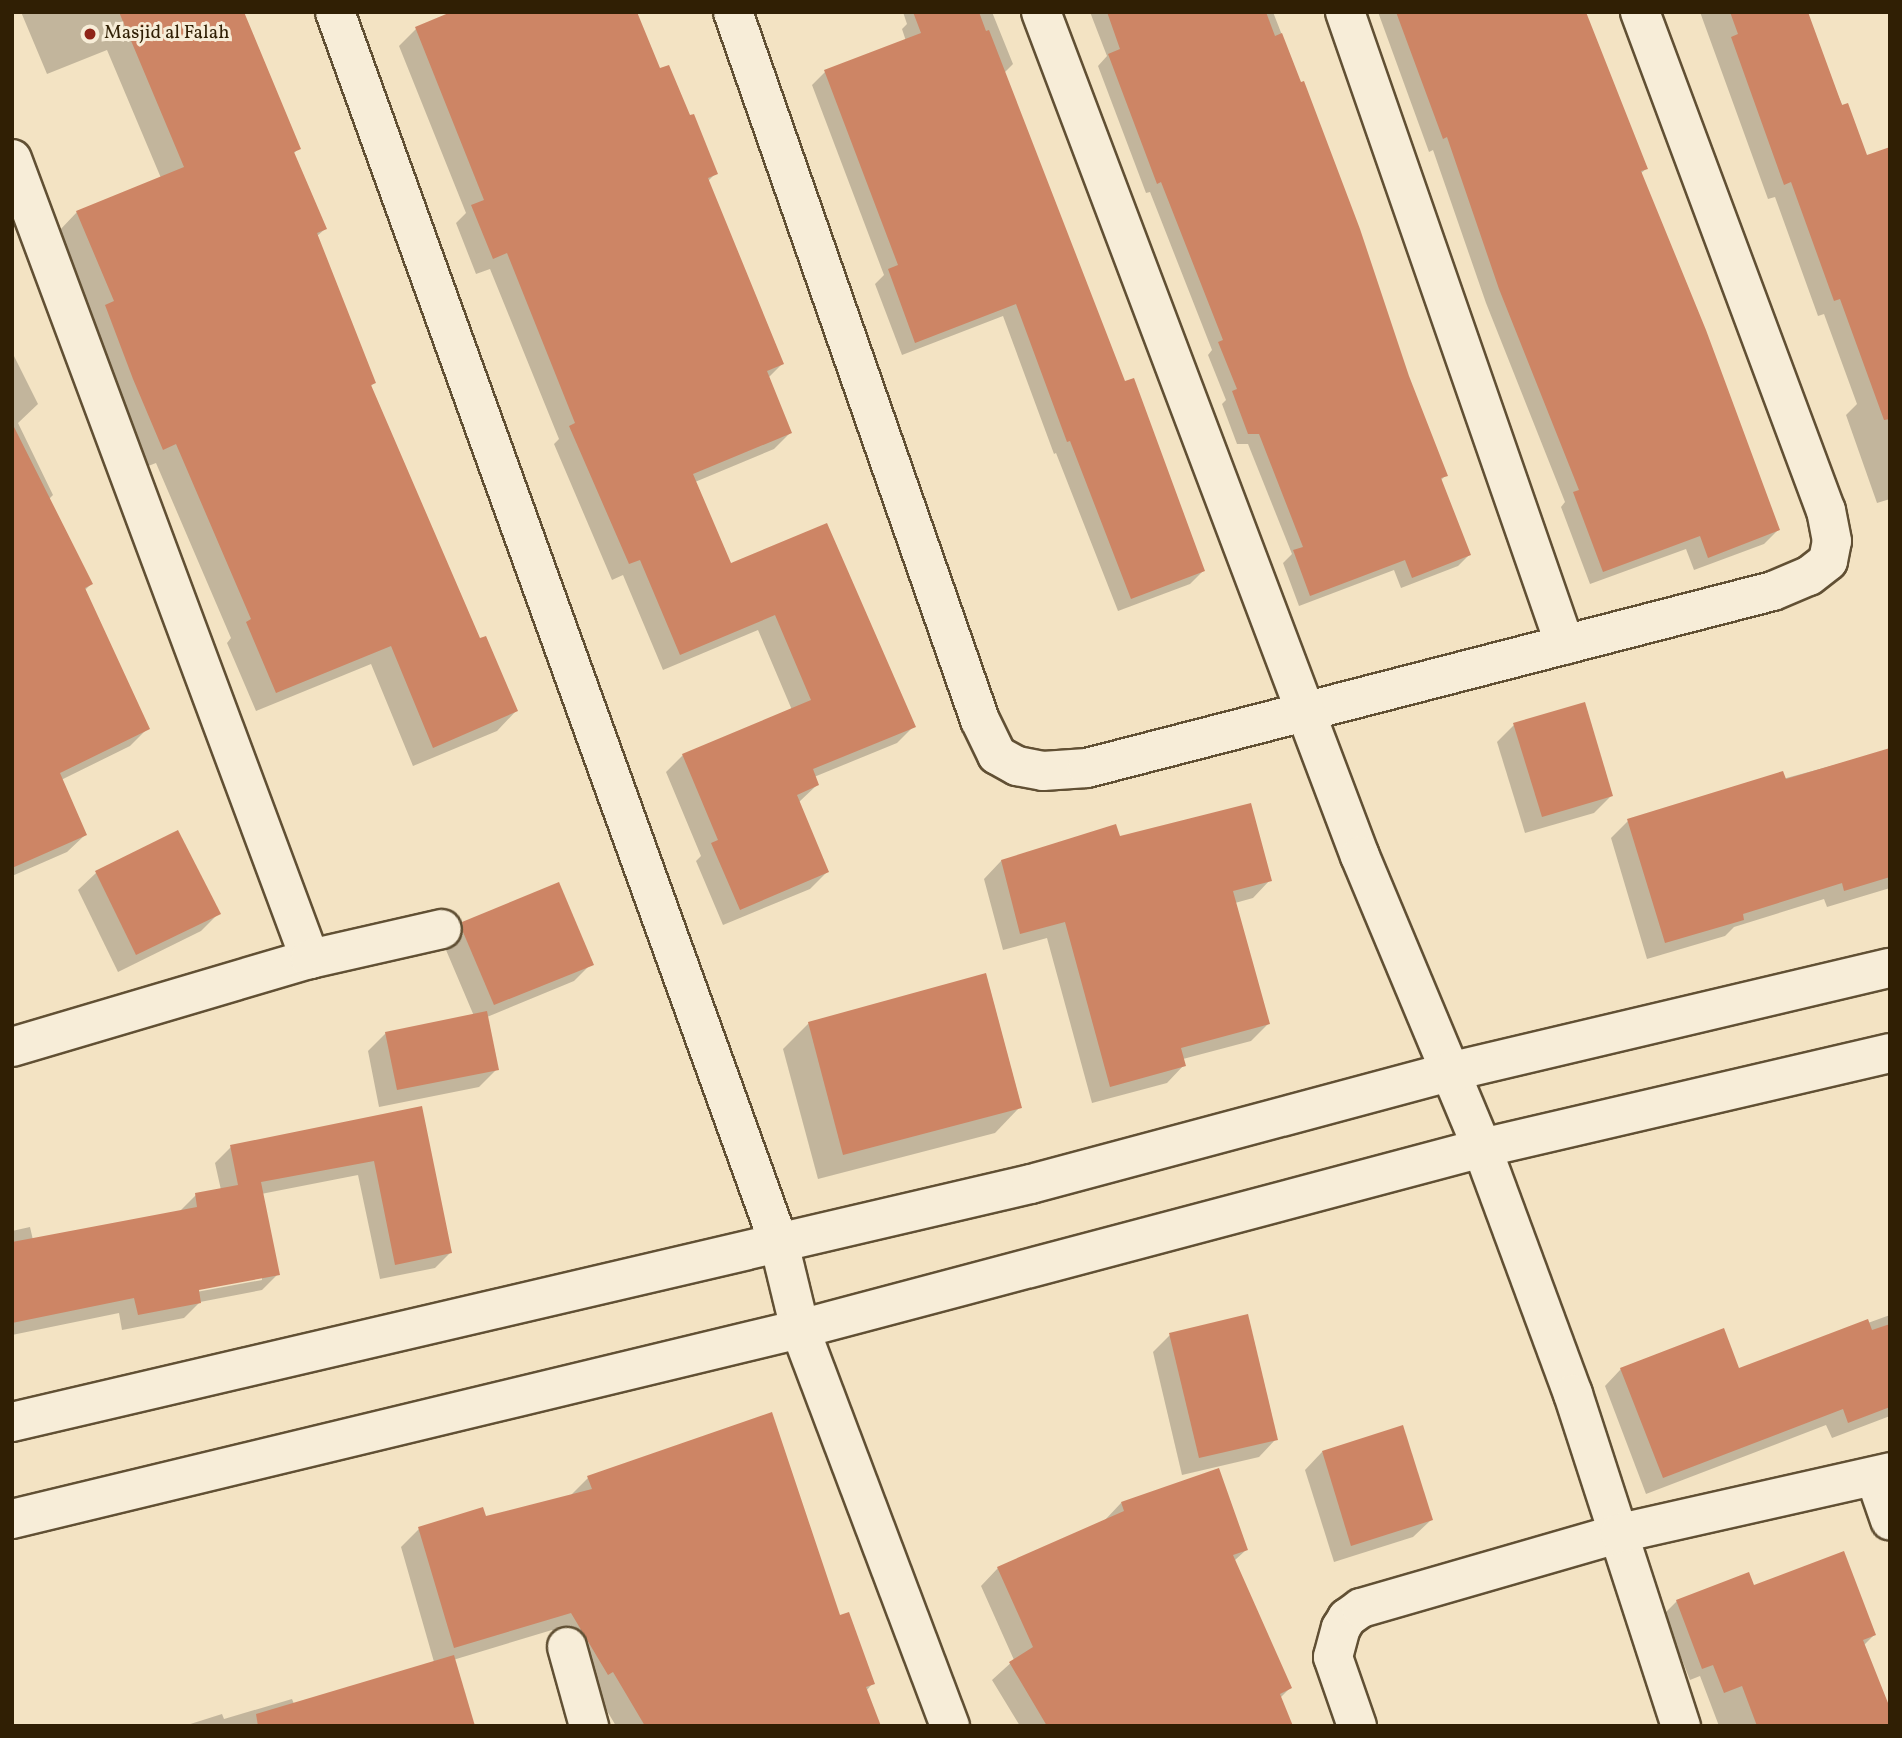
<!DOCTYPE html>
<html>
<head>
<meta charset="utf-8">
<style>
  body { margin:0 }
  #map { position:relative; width:1902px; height:1738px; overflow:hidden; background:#f3e3c3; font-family:Vollkorn,serif }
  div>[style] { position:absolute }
  .shadow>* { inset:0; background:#0003 }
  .building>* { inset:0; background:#cd8565 }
  .roads { filter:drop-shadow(2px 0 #615034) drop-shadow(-2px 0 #615034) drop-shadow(0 2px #615034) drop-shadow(0 -2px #615034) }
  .minor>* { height:38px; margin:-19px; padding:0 19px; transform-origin:19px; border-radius:19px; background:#f7edd8 }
  .dots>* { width:19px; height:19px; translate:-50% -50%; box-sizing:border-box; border:4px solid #f7edd8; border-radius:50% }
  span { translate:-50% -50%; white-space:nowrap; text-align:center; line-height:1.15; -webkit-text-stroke:6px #f7edd8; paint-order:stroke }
  .poi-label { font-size:19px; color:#301f04 }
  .left { translate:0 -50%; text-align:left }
  .frame { position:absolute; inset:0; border:14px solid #301f04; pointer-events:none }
</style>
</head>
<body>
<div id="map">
  <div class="shadow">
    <i style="clip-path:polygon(21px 12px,242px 12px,299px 148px,293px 154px,325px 229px,316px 237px,374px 383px,370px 387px,479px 641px,516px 711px,497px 731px,413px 766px,371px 664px,256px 711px,227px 643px,231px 638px,156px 463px,143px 468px,86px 326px,94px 318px,58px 232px,77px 212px,161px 178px,107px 50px,47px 74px)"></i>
    <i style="clip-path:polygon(455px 12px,659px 70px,716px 173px,707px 182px,782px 364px,768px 378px,790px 433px,774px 449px,695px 482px,730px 565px,914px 726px,897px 743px,814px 777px,817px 785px,799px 802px,827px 872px,810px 889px,723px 925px,696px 861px,701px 856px,666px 772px,683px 755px,792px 710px,758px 630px,663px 670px,623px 575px,612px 580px,554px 444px,559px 439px,490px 269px,476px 274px,456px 223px,466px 213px,399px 46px,416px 29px)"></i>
    <i style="clip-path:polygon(903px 12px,992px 12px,1013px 64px,1004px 73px,1124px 383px,1203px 571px,1190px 584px,1118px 611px,1056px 453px,1054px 454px,1003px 316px,902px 355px,875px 284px,884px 275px,812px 85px,825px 72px,906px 41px,902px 29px,907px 24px)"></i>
    <i style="clip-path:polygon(1090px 12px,1273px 12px,1358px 230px,1408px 376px,1446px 475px,1440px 481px,1469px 555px,1458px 566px,1401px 588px,1394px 570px,1299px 606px,1283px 563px,1292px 554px,1248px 444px,1237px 444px,1222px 404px,1226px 400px,1208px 355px,1212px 350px,1150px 192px,1146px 193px,1098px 66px,1107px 56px)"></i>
    <i style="clip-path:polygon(1378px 12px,1584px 12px,1646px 169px,1640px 174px,1778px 530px,1764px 544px,1694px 570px,1686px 549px,1590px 584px,1561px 507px,1565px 502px,1486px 303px,1433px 150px,1429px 152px)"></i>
    <i style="clip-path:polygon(1700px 12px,1800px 12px,1866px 157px,1890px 171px,1890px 499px,1877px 503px,1846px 415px,1857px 404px,1824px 314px,1818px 316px,1775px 197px,1768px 199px)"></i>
    <i style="clip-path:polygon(12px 352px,38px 404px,18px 423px,53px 495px,49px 499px,91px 584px,85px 590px,148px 728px,130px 746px,61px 780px,85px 835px,67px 852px,12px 876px)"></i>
    <i style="clip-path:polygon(1514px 725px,1611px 796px,1594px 813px,1525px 833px,1497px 742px)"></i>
    <i style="clip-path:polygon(1890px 750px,1890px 888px,1827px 907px,1824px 899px,1734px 927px,1725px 936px,1647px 959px,1611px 838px,1628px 821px)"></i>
    <i style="clip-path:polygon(177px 832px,218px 914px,201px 931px,118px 972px,78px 890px,96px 873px)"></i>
    <i style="clip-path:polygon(1118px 838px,1270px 880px,1253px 898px,1235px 903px,1268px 1024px,1251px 1041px,1183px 1059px,1184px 1065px,1167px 1083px,1092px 1103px,1047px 938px,1003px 950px,984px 879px,1001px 861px)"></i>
    <i style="clip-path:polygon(463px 924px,591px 964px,574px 981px,487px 1017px,497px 1069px,479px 1087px,379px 1107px,368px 1051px,386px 1033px,474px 1016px,446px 950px,446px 941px)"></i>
    <i style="clip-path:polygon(809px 1023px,1020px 1107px,995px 1133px,818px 1179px,783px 1049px)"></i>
    <i style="clip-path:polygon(evenodd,421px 1108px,451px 1252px,435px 1268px,380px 1279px,358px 1175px,261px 1194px,278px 1274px,262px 1290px,200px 1302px,184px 1318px,122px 1330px,119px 1313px,12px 1335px,12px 1231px,30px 1227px,33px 1240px,180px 1211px,196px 1195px,221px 1190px,215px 1163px,231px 1147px,421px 1108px,262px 1276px,262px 1280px,191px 1293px,190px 1290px,262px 1276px)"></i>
    <i style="clip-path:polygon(1890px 1315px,1890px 1416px,1832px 1438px,1826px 1425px,1646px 1494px,1605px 1386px,1621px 1369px,1738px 1370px)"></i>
    <i style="clip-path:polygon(1170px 1335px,1276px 1439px,1259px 1457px,1182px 1475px,1153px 1352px)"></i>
    <i style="clip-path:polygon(1322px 1452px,1431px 1520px,1413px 1537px,1334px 1562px,1305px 1470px)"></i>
    <i style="clip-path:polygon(588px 1478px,838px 1617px,873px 1683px,866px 1691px,879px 1726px,616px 1726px,594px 1689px,589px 1692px,552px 1630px,453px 1660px,473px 1726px,184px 1726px,222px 1714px,224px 1719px,292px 1699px,294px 1704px,434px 1662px,401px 1547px,419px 1529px,485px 1518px,569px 1497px)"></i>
    <i style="clip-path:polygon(1121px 1503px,1246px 1550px,1234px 1561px,1290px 1688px,1280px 1698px,1291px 1726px,1020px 1726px,992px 1680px,1014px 1660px,981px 1586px,998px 1568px,1104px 1521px)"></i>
    <i style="clip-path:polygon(1753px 1587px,1874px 1635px,1863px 1646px,1890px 1726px,1719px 1726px,1700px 1676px,1690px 1680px,1664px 1614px,1677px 1601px)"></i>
  </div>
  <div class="building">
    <i style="clip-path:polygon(119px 12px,244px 12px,301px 149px,294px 152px,327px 229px,317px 233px,376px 383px,371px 385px,480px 638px,486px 636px,518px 711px,433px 748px,391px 646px,276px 693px,246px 622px,251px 619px,176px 444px,163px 450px,133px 379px,105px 305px,114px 301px,76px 211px,184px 167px)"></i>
    <i style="clip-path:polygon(451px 12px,637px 12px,660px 68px,669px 65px,690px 115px,694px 114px,718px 174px,708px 178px,784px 364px,767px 371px,792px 433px,693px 474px,731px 563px,827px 523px,916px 727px,813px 769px,819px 785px,797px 795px,829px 872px,740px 910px,711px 843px,718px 840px,682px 754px,811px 700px,775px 615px,680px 655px,640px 560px,629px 564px,569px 426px,575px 423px,507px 253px,493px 259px,471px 205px,484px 200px,415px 27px)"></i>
    <i style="clip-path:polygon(913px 12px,979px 12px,986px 31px,989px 30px,1125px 381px,1134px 378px,1205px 571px,1131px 599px,1070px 441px,1067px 442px,1016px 304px,915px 343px,888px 269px,898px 265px,824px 70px,921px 33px)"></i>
    <i style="clip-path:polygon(1107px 12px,1266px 12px,1275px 36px,1282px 33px,1301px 82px,1304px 81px,1360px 229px,1409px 376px,1448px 476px,1441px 478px,1471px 555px,1412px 578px,1405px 560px,1310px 596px,1293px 550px,1303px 547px,1259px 434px,1248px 434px,1232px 391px,1237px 389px,1218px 342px,1223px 340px,1161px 182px,1157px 184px,1108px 54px,1120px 49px)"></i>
    <i style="clip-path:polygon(1396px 12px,1586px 12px,1648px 169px,1641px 171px,1706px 330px,1780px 530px,1708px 558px,1700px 536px,1603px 572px,1573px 492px,1579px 490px,1499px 289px,1447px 137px,1443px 139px)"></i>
    <i style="clip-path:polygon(1730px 12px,1808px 12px,1842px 105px,1848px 103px,1867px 155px,1890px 147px,1890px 419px,1884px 420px,1840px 299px,1834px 301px,1791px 182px,1784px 185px,1731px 37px,1738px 34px)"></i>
    <i style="clip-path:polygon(12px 423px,93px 584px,85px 588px,150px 729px,60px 773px,87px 835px,12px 868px)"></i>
    <i style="clip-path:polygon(1585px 702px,1613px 796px,1542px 817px,1513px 723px)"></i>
    <i style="clip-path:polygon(1890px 748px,1890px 877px,1844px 891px,1842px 883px,1743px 914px,1744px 920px,1665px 943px,1627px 819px,1783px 771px,1786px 779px)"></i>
    <i style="clip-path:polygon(1251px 803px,1272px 881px,1233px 891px,1270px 1024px,1181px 1048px,1186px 1066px,1110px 1087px,1065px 922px,1020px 934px,1001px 860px,1116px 824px,1120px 836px)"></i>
    <i style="clip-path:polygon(178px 830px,221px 914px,136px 955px,95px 871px)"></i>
    <i style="clip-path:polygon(559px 882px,594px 965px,494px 1005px,463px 932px,462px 922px)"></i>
    <i style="clip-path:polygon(986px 973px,1022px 1108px,843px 1155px,808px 1022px)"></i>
    <i style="clip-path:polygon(487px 1011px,499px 1070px,397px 1090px,385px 1032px)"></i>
    <i style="clip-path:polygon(422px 1106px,452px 1253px,395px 1265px,374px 1161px,261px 1182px,280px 1275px,199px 1290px,201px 1303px,138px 1315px,134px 1298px,12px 1323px,12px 1242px,197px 1207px,195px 1193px,238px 1185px,230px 1145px)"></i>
    <i style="clip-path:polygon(1248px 1314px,1278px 1440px,1199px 1458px,1169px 1333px)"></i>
    <i style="clip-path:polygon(1868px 1319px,1872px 1330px,1890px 1324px,1890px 1407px,1848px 1423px,1843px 1409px,1663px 1478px,1620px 1368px,1724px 1328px,1739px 1368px)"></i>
    <i style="clip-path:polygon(772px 1412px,840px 1615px,849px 1612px,875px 1684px,866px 1687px,881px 1726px,645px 1726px,613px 1672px,608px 1675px,571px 1613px,454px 1648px,418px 1527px,483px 1507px,486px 1516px,592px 1489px,587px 1476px)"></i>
    <i style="clip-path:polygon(1403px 1425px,1433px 1520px,1351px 1546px,1322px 1451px)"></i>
    <i style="clip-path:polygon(1219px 1468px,1248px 1550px,1233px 1555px,1292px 1688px,1280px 1694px,1293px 1726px,1047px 1726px,1009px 1662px,1033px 1647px,997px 1567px,1124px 1511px,1121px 1502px)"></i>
    <i style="clip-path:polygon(1844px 1551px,1876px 1635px,1863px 1640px,1890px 1708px,1890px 1726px,1757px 1726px,1742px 1686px,1724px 1693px,1713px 1665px,1702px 1669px,1676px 1600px,1749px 1572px,1754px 1585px)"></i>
    <i style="clip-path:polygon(454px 1655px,475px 1726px,258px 1726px,256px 1714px)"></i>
  </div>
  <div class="roads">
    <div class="minor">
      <i style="left:335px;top:12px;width:1309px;rotate:70.17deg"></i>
      <i style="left:779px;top:1243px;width:89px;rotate:76.3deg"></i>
      <i style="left:800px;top:1329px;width:424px;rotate:69.3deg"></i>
      <i style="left:733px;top:12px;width:750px;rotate:70.77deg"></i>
      <i style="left:980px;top:720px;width:39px;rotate:64deg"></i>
      <i style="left:997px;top:755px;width:23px;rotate:29deg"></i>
      <i style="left:1017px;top:766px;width:26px;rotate:11deg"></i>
      <i style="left:1043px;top:771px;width:44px;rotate:-3.9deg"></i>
      <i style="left:1087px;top:768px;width:708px;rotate:-14.47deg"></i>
      <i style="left:1773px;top:591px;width:39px;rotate:-23deg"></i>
      <i style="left:1809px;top:576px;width:24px;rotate:-38deg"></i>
      <i style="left:1828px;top:561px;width:20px;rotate:-79deg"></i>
      <i style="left:1832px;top:541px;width:31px;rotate:-101deg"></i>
      <i style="left:1826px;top:511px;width:533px;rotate:-110.44deg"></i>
      <i style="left:1041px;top:12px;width:902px;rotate:69.3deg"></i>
      <i style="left:1360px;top:856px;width:316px;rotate:67.3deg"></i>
      <i style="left:1482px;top:1148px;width:262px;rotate:69.7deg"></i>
      <i style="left:1573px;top:1394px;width:349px;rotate:72deg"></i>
      <i style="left:1345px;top:12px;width:670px;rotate:70.84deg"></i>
      <i style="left:12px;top:159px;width:854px;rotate:69.57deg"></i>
      <i style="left:12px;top:1047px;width:311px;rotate:-16.5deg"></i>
      <i style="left:310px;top:959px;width:135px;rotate:-12.8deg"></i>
      <i style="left:12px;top:1422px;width:1046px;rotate:-13.15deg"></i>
      <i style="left:1031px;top:1184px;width:433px;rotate:-15deg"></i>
      <i style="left:1449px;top:1072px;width:453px;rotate:-13.3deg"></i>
      <i style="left:1875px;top:1477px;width:46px;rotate:70.8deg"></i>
      <i style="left:12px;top:1519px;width:811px;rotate:-13.56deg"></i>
      <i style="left:800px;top:1329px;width:706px;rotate:-14.86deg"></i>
      <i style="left:1482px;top:1148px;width:419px;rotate:-13.1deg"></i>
      <i style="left:567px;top:1647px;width:82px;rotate:74.4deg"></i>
      <i style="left:1357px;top:1726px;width:73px;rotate:-109.2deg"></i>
      <i style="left:1333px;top:1657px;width:30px;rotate:-75deg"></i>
      <i style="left:1341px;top:1628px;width:12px;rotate:-59deg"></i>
      <i style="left:1347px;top:1618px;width:17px;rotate:-36deg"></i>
      <i style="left:1361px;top:1608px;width:270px;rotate:-16.1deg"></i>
      <i style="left:1620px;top:1533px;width:277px;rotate:-12.7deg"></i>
    </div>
  </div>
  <div class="dots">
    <i style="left:90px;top:34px;background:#8f2418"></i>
  </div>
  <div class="poi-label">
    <span class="left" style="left:104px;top:34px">Masjid al Falah</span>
  </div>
  <div class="frame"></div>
</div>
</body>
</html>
